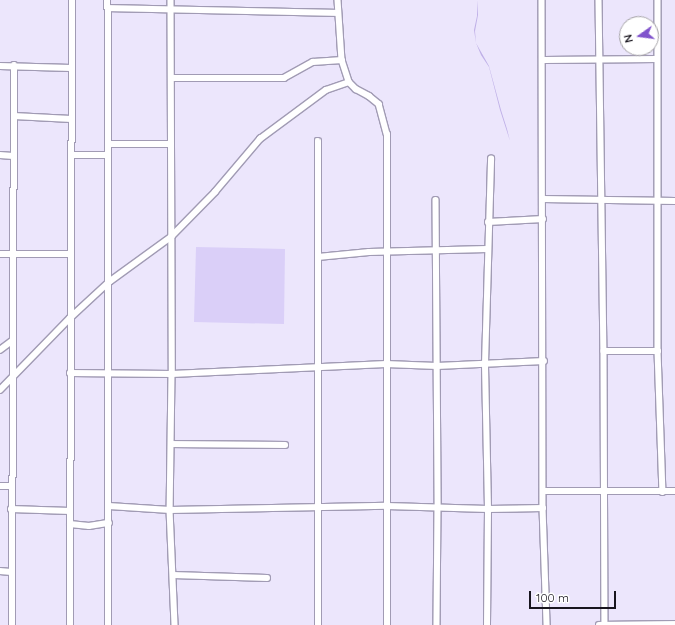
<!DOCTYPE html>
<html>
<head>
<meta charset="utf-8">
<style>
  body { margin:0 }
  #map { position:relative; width:675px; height:625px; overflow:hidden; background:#ece6fc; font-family:Quicksand,sans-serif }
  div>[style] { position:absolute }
  .green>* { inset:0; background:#dacff8 }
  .water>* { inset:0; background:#bfb0e7 }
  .roads { filter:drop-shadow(1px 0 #a19bb4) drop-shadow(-1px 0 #a19bb4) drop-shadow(0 1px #a19bb4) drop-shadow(0 -1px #a19bb4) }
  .minor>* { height:5.5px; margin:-2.75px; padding:0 2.75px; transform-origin:2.75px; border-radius:2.75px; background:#fff }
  span { translate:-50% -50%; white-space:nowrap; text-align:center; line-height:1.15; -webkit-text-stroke:4px #fff; paint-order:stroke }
  .north { position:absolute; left:619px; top:16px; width:40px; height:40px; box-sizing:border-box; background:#fff; border:1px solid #a3a1a5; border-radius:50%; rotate:256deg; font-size:11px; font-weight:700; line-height:16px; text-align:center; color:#18151e }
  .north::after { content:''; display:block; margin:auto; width:14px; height:18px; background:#8053cc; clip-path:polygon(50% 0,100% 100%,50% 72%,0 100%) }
  .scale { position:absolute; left:529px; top:591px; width:87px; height:18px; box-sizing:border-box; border:2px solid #18151e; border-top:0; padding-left:5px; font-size:12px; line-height:14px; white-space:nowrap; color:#18151e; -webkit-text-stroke:3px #fff; paint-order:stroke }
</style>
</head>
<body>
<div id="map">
  <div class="green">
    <i style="clip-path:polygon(196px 247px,285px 249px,284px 324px,194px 322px)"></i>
  </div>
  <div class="water">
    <i style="clip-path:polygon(477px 0,478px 15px,475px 31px,476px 43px,489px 66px,501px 110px,507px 129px,510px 141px,515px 150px,510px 141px,500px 110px,489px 67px,481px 55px,476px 43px,474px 30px,477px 16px)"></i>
  </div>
  <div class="roads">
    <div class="minor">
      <i style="left:108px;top:0;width:625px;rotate:89.91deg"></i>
      <i style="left:171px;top:0;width:374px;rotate:89.8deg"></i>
      <i style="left:172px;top:374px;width:136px;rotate:90.8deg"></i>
      <i style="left:170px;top:510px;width:115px;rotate:87.5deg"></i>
      <i style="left:338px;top:0;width:60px;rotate:86.2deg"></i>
      <i style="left:342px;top:60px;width:23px;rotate:72deg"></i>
      <i style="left:349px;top:82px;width:10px;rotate:45deg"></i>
      <i style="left:356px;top:89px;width:15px;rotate:28deg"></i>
      <i style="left:369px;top:96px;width:13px;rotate:39deg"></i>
      <i style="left:379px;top:104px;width:31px;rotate:75deg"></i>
      <i style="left:387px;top:134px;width:491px;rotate:90deg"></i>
      <i style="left:542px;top:0;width:508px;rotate:89.89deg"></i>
      <i style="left:543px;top:508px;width:117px;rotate:88deg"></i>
      <i style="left:599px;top:0;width:351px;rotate:89.2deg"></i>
      <i style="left:604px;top:351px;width:274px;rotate:89.8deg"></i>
      <i style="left:658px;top:0;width:351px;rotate:90deg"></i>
      <i style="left:658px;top:351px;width:141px;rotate:88deg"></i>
      <i style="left:108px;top:8px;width:230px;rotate:1.2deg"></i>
      <i style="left:544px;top:60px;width:113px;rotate:-0.5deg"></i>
      <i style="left:0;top:66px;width:71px;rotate:1.6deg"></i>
      <i style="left:171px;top:78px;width:113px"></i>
      <i style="left:284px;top:78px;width:33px;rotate:-29deg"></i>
      <i style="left:313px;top:62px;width:29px;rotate:-4deg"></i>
      <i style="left:14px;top:116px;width:57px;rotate:3deg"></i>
      <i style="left:318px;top:141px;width:484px;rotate:90deg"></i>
      <i style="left:108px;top:144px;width:63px"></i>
      <i style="left:0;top:155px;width:13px;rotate:4deg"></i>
      <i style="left:71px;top:155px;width:37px"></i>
      <i style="left:543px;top:199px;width:132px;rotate:0.9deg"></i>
      <i style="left:436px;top:200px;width:307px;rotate:89.6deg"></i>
      <i style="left:438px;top:507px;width:118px;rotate:90.5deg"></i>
      <i style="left:488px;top:222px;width:55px;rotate:-3.1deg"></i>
      <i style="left:0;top:254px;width:71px"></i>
      <i style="left:318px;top:257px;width:51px;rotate:-5.6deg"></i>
      <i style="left:369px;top:252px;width:118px;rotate:-1.5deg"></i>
      <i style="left:0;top:350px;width:15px;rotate:-37deg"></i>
      <i style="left:604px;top:351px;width:54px"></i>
      <i style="left:70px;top:373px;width:102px;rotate:0.6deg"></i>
      <i style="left:172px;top:374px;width:214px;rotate:-2.7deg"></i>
      <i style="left:386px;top:364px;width:51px;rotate:2.2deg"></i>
      <i style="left:437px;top:366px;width:107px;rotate:-2.7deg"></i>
      <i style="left:0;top:390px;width:100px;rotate:-45.8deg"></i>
      <i style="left:70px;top:318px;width:53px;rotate:-42.7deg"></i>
      <i style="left:109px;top:282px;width:77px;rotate:-36deg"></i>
      <i style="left:171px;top:237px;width:63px;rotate:-45.6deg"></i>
      <i style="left:215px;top:192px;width:70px;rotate:-49.7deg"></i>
      <i style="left:260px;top:139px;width:82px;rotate:-36.6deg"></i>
      <i style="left:326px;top:90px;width:24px;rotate:-19deg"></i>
      <i style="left:171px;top:444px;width:114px;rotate:0.5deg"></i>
      <i style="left:0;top:486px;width:11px"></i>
      <i style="left:544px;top:491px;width:131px"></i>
      <i style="left:109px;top:506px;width:61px;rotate:3.8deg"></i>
      <i style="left:170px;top:510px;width:217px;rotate:-1.1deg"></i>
      <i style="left:387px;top:506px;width:101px;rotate:1.7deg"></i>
      <i style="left:488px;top:509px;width:55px;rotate:-1deg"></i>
      <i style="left:11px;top:509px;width:59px;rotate:1.9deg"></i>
      <i style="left:70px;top:524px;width:19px;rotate:6deg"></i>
      <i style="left:89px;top:526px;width:20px;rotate:-9deg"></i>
      <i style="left:0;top:571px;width:11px;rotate:5deg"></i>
      <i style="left:173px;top:575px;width:94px;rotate:1.8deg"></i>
      <i style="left:12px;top:625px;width:559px;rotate:-89.8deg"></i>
      <i style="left:70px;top:625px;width:625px;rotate:-89.82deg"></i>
      <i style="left:487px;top:625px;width:116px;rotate:-89.5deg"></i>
      <i style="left:488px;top:509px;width:145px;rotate:-91.2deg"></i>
      <i style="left:485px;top:364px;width:205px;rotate:-88.3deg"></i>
      <i style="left:599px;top:625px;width:76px;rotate:-0.8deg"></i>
    </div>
  </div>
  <div class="north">N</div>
  <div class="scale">100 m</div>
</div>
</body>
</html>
